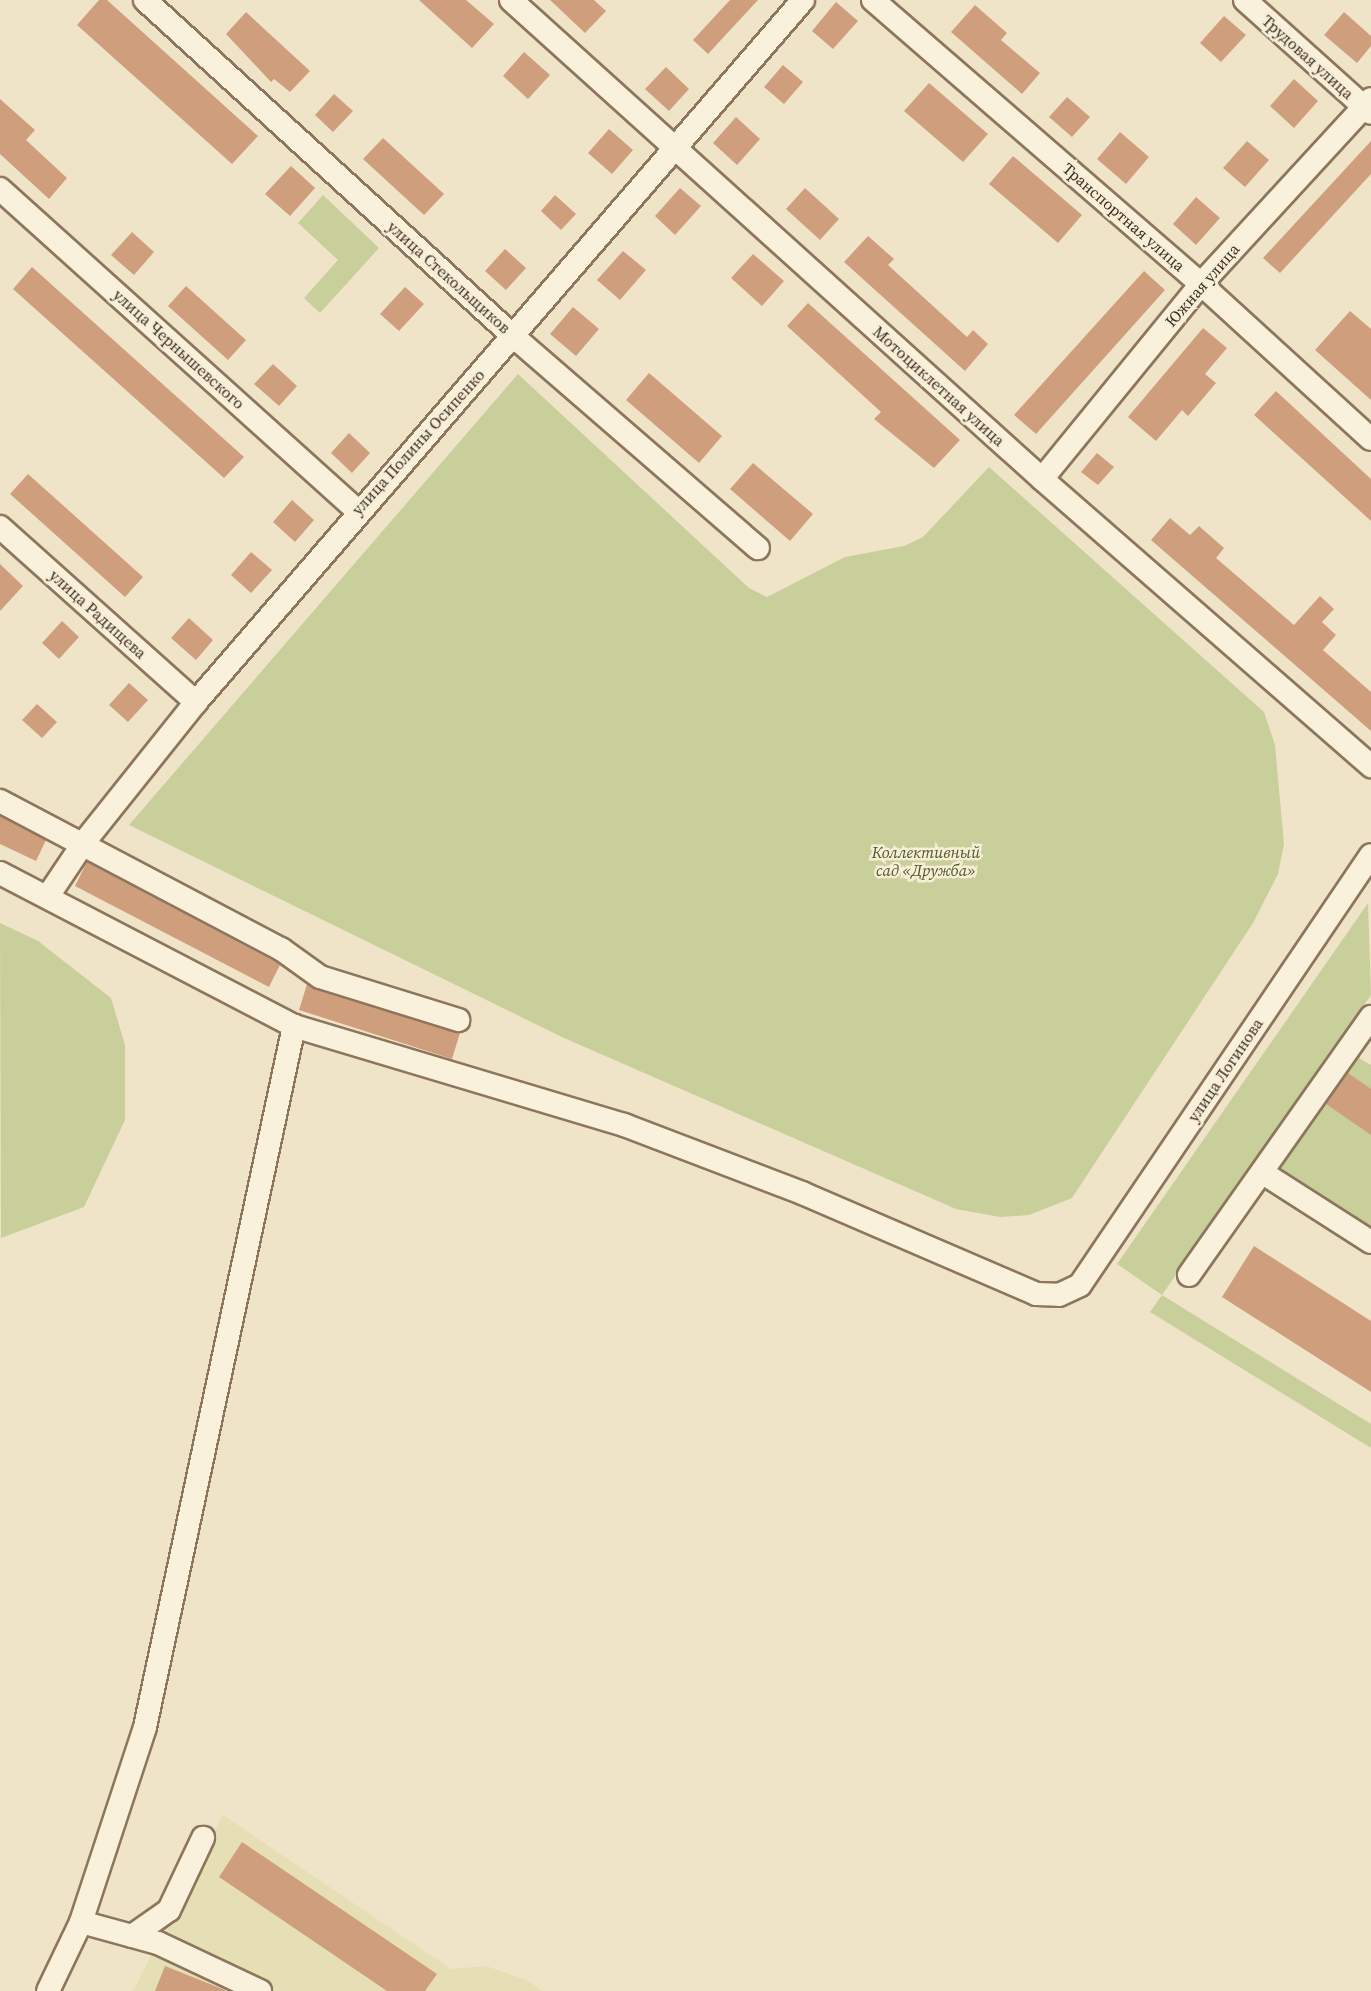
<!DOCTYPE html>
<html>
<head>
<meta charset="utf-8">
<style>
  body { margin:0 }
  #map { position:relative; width:1371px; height:1991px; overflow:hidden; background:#f0e4c8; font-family:"Source Serif 4",serif }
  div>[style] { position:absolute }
  .farmland>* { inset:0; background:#e6deb5 }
  .green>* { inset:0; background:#c9cf9b }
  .building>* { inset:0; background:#cf9f7d }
  .roads { filter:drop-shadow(2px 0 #8d765c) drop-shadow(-2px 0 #8d765c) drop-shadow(0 2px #8d765c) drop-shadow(0 -2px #8d765c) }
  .minor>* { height:22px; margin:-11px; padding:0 11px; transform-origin:11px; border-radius:11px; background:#faf1dc }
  span { translate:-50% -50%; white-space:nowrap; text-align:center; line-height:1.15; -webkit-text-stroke:5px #f7eed8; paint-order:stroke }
  .street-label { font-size:16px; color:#3d2e20 }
  .park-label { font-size:16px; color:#4d5a26; font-style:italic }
</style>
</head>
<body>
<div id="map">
  <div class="farmland">
    <i style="clip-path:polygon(223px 1815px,451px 1969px,486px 1966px,529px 1981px,542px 1991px,133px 1991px)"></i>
  </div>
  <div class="green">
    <i style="clip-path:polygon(323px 195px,379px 248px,320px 313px,304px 298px,338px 260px,298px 223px)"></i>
    <i style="clip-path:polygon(518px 374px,749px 588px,767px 597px,845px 557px,904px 546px,923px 537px,989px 467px,1264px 712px,1275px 745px,1284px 844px,1278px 874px,1253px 923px,1072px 1198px,1029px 1215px,1000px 1217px,956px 1209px,564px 1038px,129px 825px)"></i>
    <i style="clip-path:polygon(1368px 903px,1371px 995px,1162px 1295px,1371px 1424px,1371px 1448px,1150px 1312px,1162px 1295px,1117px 1264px)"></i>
    <i style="clip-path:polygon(0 923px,38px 941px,111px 998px,125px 1045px,125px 1120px,84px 1207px,1px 1238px)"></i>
    <i style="clip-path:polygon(1357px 1057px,1371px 1065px,1371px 1233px,1276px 1174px)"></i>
  </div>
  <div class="building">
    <i style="clip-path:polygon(99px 0,107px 0,258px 136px,232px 164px,77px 25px)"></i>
    <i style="clip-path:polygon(419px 0,466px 0,494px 24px,472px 48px)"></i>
    <i style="clip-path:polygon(550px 0,594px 0,606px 11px,585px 33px)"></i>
    <i style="clip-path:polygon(730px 0,758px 0,708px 54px,693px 40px)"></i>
    <i style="clip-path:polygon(836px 2px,858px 21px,833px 49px,812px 31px)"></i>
    <i style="clip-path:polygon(975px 5px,1007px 33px,1001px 40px,1040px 73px,1022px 94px,951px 32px)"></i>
    <i style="clip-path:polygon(246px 12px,310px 71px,290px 92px,274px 79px,271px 82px,226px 34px)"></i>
    <i style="clip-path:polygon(1344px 12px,1371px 36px,1371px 46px,1357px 63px,1324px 35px)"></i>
    <i style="clip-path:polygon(1224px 16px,1246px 35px,1221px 62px,1200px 43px)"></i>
    <i style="clip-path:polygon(524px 52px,550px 75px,528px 99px,503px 76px)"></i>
    <i style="clip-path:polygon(783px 65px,803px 82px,784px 104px,764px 87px)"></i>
    <i style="clip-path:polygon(666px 67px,689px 89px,669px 111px,645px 89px)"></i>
    <i style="clip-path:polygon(1294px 79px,1318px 101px,1294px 128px,1270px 106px)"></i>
    <i style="clip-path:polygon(929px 83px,988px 134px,963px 162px,904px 111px)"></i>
    <i style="clip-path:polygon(334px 94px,353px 111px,333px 132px,315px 115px)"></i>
    <i style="clip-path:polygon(1067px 97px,1090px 117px,1072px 137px,1049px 117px)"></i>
    <i style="clip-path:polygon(0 99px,35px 130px,26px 140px,67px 178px,49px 199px,0 154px)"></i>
    <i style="clip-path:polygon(736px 117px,760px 139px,737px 165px,713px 143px)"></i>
    <i style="clip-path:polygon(609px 129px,633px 150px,612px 174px,588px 153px)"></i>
    <i style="clip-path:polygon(1120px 132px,1149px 157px,1126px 184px,1097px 159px)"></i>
    <i style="clip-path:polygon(383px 138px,444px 194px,424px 215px,363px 159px)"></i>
    <i style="clip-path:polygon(1247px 141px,1269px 160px,1245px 187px,1223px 168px)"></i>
    <i style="clip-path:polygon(1371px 141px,1371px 174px,1280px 273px,1263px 258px)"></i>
    <i style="clip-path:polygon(1013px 156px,1082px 215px,1058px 243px,989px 184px)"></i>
    <i style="clip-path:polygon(291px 166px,315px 188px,290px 216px,265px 194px)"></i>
    <i style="clip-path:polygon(680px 188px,701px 206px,675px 235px,655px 216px)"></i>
    <i style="clip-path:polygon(805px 188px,839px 219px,820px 240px,786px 209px)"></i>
    <i style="clip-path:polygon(555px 195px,576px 214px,561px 230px,541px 211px)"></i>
    <i style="clip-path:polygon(1196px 197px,1220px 218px,1196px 245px,1173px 224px)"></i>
    <i style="clip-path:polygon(132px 232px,154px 252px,134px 275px,111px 255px)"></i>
    <i style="clip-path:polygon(868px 236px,894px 259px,888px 265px,967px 337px,973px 330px,988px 344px,965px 371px,844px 262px)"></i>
    <i style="clip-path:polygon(505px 249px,526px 268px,506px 290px,485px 271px)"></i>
    <i style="clip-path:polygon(623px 251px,646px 270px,620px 300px,597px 280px)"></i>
    <i style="clip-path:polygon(753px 254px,784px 281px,762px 306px,731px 278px)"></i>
    <i style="clip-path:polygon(32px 267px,244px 457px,224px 478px,13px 289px)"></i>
    <i style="clip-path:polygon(1144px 271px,1165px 290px,1036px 434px,1014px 415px)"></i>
    <i style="clip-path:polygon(186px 286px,246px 340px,228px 360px,168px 306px)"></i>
    <i style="clip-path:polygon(405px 287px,424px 304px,399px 331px,380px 314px)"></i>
    <i style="clip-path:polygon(808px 303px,960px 440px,934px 468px,874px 419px,881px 412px,787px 326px)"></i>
    <i style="clip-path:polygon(573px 307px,599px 329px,576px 356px,550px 334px)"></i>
    <i style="clip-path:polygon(1350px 311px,1371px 329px,1371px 400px,1315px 350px)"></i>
    <i style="clip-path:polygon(1203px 328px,1227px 348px,1205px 374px,1216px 383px,1188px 416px,1182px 410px,1156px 441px,1128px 417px)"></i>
    <i style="clip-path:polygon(273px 364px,297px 386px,279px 406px,254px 384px)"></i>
    <i style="clip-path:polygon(649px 373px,722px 436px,699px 463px,626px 400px)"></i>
    <i style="clip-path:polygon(1276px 391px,1371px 479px,1371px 521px,1254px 415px)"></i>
    <i style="clip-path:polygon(349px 433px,370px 453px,352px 473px,331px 453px)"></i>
    <i style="clip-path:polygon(1097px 453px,1114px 467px,1098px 485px,1081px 472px)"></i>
    <i style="clip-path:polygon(753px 463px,813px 514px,790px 541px,730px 489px)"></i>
    <i style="clip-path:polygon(28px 474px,143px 577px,125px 597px,10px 494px)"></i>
    <i style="clip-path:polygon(292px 500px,314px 520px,295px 542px,273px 522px)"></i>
    <i style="clip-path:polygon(1170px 518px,1190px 535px,1199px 526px,1224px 548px,1216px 558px,1294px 625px,1320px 596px,1334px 609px,1322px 622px,1336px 635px,1323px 650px,1371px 692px,1371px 731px,1151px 540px)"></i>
    <i style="clip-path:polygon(251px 552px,272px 570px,251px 593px,231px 575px)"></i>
    <i style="clip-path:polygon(0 564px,23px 586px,0 611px)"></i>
    <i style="clip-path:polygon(189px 618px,213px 640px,196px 660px,171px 638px)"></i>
    <i style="clip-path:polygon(62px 621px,79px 637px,59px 659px,42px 643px)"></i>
    <i style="clip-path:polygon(129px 683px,148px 700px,128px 722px,109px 705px)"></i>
    <i style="clip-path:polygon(37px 704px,57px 722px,42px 738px,22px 720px)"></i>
    <i style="clip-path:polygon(0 816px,46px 840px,36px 861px,0 844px)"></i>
    <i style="clip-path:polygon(87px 862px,274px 961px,280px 965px,269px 987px,75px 886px)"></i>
    <i style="clip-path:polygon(307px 984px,460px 1033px,452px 1059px,299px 1010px)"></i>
    <i style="clip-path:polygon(1348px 1073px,1371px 1089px,1371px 1135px,1326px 1104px)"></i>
    <i style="clip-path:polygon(1254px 1246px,1371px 1321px,1371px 1392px,1222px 1297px)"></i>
    <i style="clip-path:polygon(242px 1842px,437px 1974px,425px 1991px,387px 1991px,219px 1877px)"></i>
    <i style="clip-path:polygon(165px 1966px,225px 1990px,225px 1991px,155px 1991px)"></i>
  </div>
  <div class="roads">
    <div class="minor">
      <i style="left:145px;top:0;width:498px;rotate:42.4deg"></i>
      <i style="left:513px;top:336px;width:324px;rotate:40.9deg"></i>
      <i style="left:511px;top:0;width:715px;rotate:42.05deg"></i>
      <i style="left:1042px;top:479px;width:437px;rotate:41.1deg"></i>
      <i style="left:873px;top:0;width:434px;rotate:40.9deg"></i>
      <i style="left:1201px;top:284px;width:230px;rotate:42.4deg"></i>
      <i style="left:1245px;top:0;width:169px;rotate:41.9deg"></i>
      <i style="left:0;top:189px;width:480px;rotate:42deg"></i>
      <i style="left:1042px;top:479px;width:252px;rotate:-50.8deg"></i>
      <i style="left:1201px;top:284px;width:251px;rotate:-47.4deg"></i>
      <i style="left:0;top:527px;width:263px;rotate:41.8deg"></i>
      <i style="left:0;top:801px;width:318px;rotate:27.8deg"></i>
      <i style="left:281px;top:949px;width:48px;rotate:35.7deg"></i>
      <i style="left:320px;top:977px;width:145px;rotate:17.3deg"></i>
      <i style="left:0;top:873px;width:331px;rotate:27.5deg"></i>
      <i style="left:294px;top:1026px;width:345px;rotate:16.7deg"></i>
      <i style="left:624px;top:1125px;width:191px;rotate:20.9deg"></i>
      <i style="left:802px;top:1193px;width:255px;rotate:23.3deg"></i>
      <i style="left:1036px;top:1294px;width:23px;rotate:2deg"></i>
      <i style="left:1059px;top:1295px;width:23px;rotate:-25deg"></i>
      <i style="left:1080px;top:1285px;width:519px;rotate:-55.91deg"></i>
      <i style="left:48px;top:896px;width:66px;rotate:-56.1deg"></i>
      <i style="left:85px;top:841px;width:178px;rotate:-51.4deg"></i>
      <i style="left:196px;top:702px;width:928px;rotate:-49.15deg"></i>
      <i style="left:1263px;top:1173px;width:128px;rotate:32.6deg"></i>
      <i style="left:1189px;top:1275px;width:316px;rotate:-54.8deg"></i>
      <i style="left:81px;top:1922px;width:80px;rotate:15.3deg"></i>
      <i style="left:158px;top:1943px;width:113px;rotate:25.2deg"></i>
      <i style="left:132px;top:1936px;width:45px;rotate:-35.1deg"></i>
      <i style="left:169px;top:1910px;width:80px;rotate:-64.7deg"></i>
      <i style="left:48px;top:1991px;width:76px;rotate:-64.4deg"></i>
      <i style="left:81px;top:1922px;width:205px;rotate:-71.8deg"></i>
      <i style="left:145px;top:1727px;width:717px;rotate:-78deg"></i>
    </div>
  </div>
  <div class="street-label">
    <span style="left:1308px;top:57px;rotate:42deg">Трудовая улица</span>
    <span style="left:1124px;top:217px;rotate:41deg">Транспортная улица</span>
    <span style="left:449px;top:277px;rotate:42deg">улица Стекольщиков</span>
    <span style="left:1202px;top:285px;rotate:-49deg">Южная улица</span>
    <span style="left:179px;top:349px;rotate:42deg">улица Чернышевского</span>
    <span style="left:939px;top:386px;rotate:42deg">Мотоциклетная улица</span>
    <span style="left:418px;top:442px;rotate:-48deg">улица Полины Осипенко</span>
    <span style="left:98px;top:614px;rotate:42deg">улица Радищева</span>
    <span style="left:1225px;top:1070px;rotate:-56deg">улица Логинова</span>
  </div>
  <div class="park-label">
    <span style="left:926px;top:861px">Коллективный<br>сад «Дружба»</span>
  </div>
</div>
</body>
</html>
